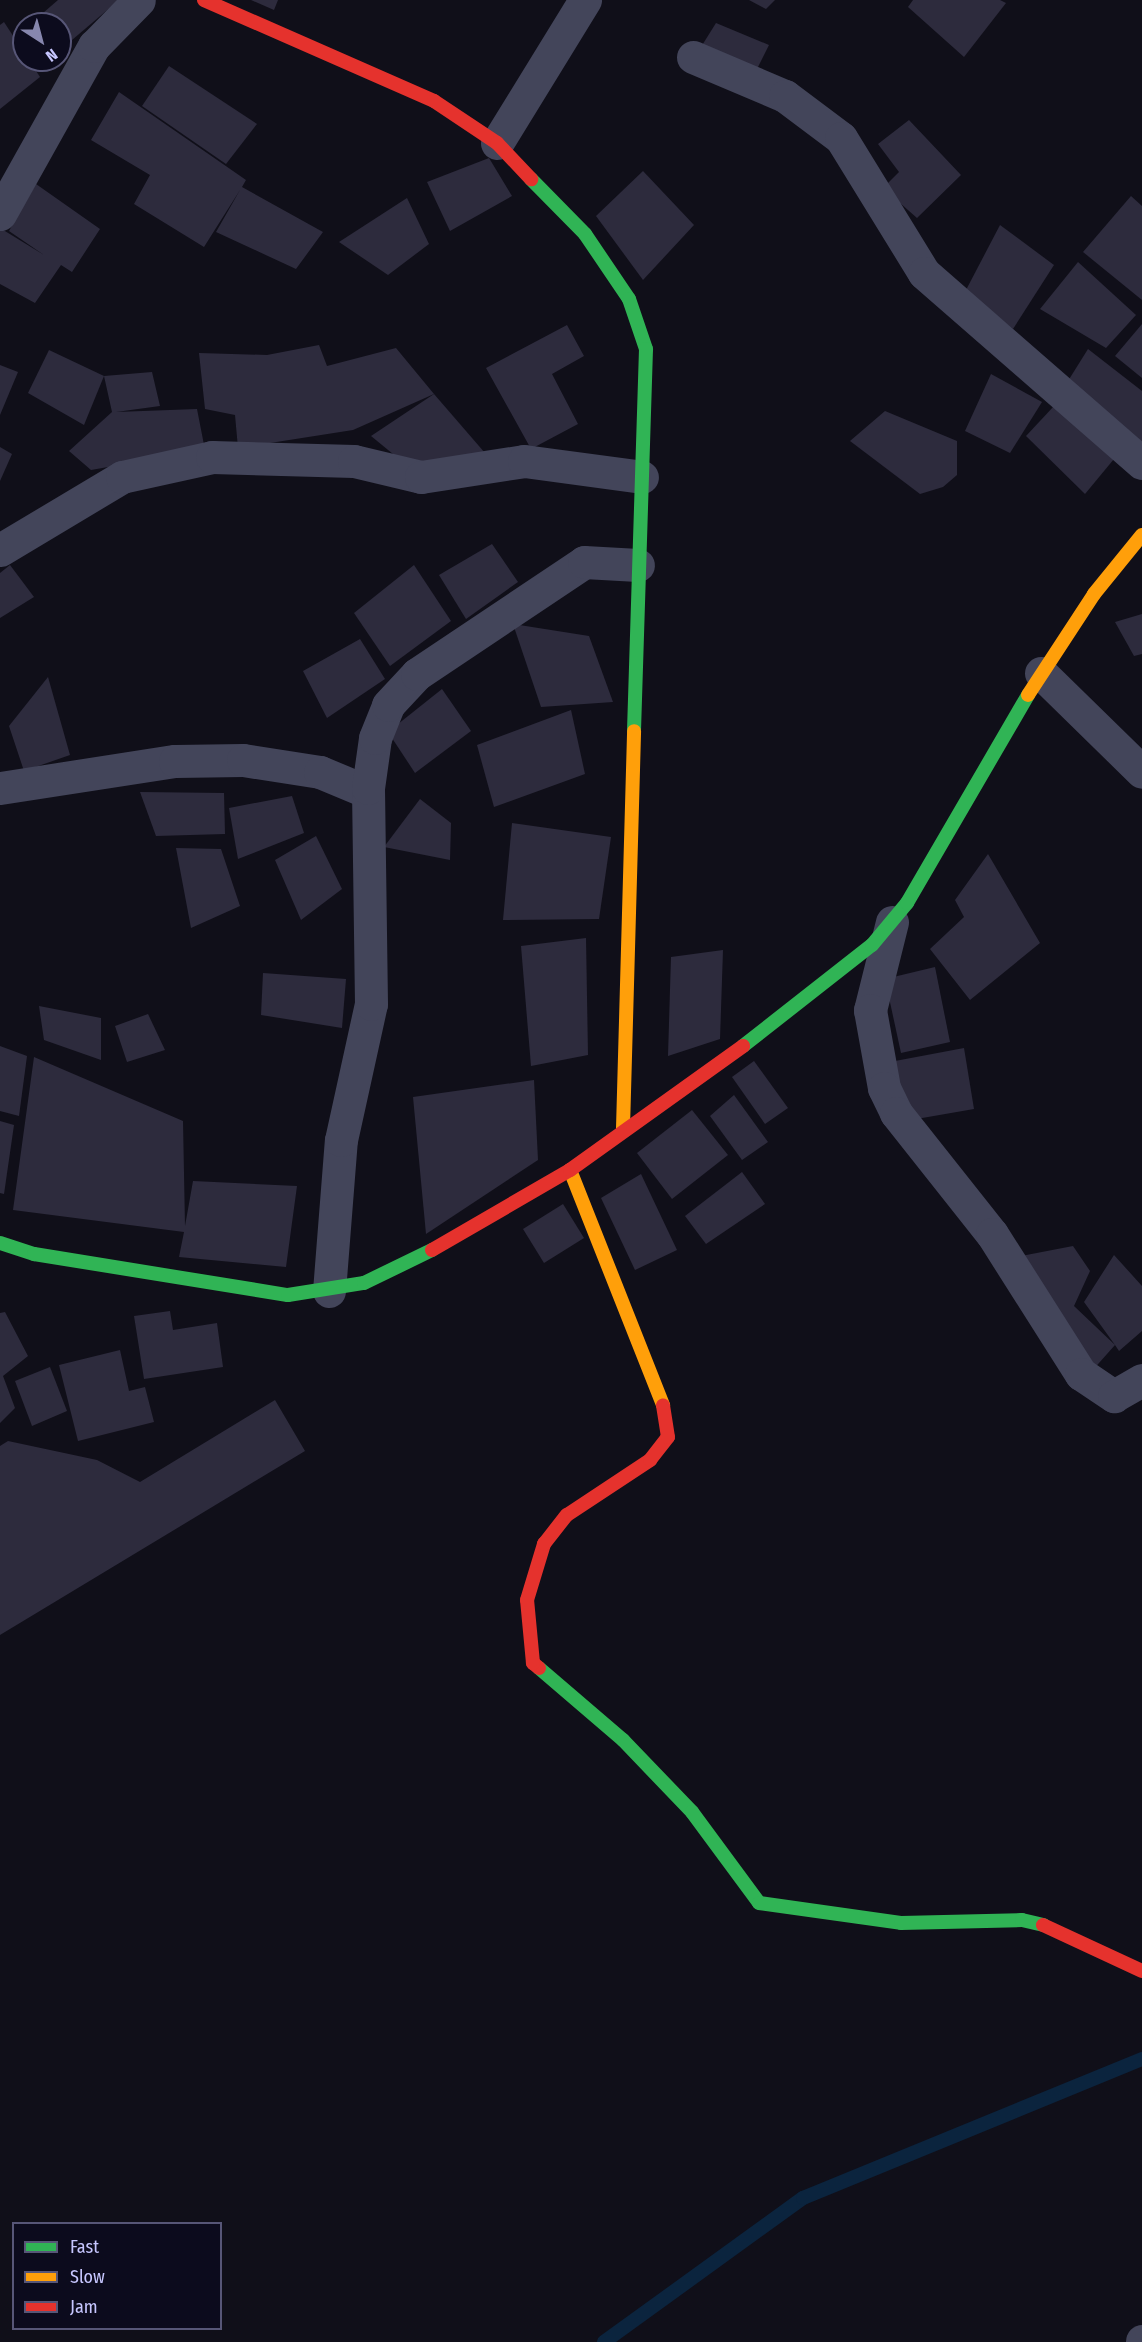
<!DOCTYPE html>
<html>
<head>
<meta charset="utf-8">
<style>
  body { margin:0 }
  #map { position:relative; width:1142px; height:2342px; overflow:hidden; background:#100f19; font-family:"Fira Sans Condensed",sans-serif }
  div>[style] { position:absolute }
  .stream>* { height:14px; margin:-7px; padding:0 7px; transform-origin:7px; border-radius:7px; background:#0b243e }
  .building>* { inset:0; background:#2d2b3d }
  .street>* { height:33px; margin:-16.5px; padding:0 16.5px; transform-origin:16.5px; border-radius:16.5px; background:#43455a }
  .fast>* { height:14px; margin:-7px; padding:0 7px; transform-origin:7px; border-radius:7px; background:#30b455 }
  .slow>* { height:14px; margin:-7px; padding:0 7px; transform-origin:7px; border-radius:7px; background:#ff9f0a }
  .jam>* { height:14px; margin:-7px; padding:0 7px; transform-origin:7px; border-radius:7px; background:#e5322d }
  span { translate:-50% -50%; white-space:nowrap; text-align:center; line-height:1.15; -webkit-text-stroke:5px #0c0b1d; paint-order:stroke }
  .legend { position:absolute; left:12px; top:2222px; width:210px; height:108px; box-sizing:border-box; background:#0c0b1d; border:2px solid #575677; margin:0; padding:8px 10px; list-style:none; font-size:18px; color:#c7c7ff }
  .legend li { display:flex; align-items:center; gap:12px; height:30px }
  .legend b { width:30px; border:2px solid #575677 }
  .north { position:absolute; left:12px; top:12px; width:60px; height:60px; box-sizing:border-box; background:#0c0b1d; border:2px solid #575677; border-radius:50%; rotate:144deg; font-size:16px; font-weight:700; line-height:24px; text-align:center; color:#c7c7ff }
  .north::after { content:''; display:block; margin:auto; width:21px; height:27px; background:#8787ae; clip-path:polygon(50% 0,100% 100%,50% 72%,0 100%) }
</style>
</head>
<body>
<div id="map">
  <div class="stream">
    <i style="left:604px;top:2342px;width:246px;rotate:-35.9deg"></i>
    <i style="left:803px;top:2198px;width:366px;rotate:-22.3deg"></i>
  </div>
  <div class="building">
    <i style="clip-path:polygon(58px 0,119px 0,72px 40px,43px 13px)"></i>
    <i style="clip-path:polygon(251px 0,278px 0,274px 10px)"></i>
    <i style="clip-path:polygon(749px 0,775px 0,766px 9px)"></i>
    <i style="clip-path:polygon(913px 0,1000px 0,1006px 3px,964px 57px,908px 7px)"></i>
    <i style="clip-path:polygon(4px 22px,40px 77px,0 109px,0 25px)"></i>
    <i style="clip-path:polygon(716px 23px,769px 45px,751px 81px,696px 55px)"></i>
    <i style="clip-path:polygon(169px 66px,257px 124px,226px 164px,142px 106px)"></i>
    <i style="clip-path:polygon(119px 92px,246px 180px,242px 187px,323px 232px,296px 269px,216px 232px,240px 190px,204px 247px,134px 204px,150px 175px,91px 140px)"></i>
    <i style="clip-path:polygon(909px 120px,961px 175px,917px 218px,883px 188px,899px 172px,878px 144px)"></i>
    <i style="clip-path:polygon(489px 158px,512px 196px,450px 231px,427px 182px)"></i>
    <i style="clip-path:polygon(643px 171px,694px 225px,643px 280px,596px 216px)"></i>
    <i style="clip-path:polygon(36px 184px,100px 229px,72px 272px,61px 265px,35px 303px,0 284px,0 228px,44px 255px,9px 231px)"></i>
    <i style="clip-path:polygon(1131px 196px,1142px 206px,1142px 300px,1083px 252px)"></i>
    <i style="clip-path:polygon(407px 198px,429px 244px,388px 275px,339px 242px)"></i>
    <i style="clip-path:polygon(1000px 225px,1054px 265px,1013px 329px,966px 290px)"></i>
    <i style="clip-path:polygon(1078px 262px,1136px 315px,1106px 348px,1040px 309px)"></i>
    <i style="clip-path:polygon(1142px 324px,1142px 378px,1115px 356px)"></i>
    <i style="clip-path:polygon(567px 325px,584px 356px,552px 374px,578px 424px,531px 449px,486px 368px)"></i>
    <i style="clip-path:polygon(319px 345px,327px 366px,396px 348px,434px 394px,353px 430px,238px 448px,235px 415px,205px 409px,199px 353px,267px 355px)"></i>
    <i style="clip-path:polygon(1088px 349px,1142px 391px,1142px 446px,1068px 381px)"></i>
    <i style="clip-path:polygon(49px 350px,104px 376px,84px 425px,28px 393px)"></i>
    <i style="clip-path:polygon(0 365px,18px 372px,0 415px)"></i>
    <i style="clip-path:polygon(152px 372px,160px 406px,116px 412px,197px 409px,205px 450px,91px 470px,69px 451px,112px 412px,104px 376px)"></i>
    <i style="clip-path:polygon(991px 374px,1042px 402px,1010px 453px,965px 431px)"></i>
    <i style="clip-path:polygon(434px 394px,485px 453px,421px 477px,371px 436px)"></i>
    <i style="clip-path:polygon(1054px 406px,1114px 459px,1085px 494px,1026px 436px)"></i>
    <i style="clip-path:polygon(885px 411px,957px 441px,957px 475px,943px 487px,920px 494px,850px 441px)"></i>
    <i style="clip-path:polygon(0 447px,12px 454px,0 481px)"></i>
    <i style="clip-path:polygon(492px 544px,518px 582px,466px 619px,439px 575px)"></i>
    <i style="clip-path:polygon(10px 565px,34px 597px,0 618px,0 573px)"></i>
    <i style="clip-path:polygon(414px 565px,451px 621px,390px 666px,354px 613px)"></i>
    <i style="clip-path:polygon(1142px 614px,1142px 654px,1134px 656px,1115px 622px)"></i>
    <i style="clip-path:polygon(513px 624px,589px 636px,613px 702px,541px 707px)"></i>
    <i style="clip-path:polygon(360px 639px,385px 679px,327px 718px,303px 671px)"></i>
    <i style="clip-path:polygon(48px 677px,70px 755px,24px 771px,9px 726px)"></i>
    <i style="clip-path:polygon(442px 689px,471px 731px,415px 773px,388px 732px)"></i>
    <i style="clip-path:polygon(571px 710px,585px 774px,494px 807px,477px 745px)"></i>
    <i style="clip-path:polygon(140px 792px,224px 793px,225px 834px,156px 836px)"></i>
    <i style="clip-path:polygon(292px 796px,304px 833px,238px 859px,229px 808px)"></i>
    <i style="clip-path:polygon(420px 799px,451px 823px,450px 860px,384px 847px)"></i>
    <i style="clip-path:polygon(512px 823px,611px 837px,599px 919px,503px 920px)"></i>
    <i style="clip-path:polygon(316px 836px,342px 889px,301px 920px,275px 860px)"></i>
    <i style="clip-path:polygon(176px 848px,221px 849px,240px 906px,191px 928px)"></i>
    <i style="clip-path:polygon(988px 854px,1040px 943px,970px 1000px,930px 949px,964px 917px,955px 900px)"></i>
    <i style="clip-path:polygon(586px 938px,588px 1055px,531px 1066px,521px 946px)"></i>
    <i style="clip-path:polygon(723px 950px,720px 1039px,668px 1056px,671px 957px)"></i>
    <i style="clip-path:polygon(935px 967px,950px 1042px,901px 1053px,885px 979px)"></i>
    <i style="clip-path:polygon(263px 973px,346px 979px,342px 1028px,261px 1015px)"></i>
    <i style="clip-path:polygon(39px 1006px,101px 1018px,101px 1060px,44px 1040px)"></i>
    <i style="clip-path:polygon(148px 1014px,165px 1050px,127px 1062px,115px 1026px)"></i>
    <i style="clip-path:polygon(0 1046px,27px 1056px,19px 1116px,0 1111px)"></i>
    <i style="clip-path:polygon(964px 1048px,974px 1109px,905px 1121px,895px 1061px)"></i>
    <i style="clip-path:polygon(34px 1057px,183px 1121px,185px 1226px,193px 1181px,297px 1186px,286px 1267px,179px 1257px,184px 1232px,13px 1210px)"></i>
    <i style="clip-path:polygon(754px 1061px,788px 1108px,765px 1124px,732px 1077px)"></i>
    <i style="clip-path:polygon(534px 1080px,538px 1160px,426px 1234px,413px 1097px)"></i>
    <i style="clip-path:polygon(734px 1095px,768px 1142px,742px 1160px,710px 1116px)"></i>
    <i style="clip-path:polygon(692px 1110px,728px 1155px,672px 1199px,637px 1153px)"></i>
    <i style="clip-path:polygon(0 1121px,14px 1125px,4px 1194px,0 1193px)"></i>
    <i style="clip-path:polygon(742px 1172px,765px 1204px,706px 1244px,685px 1216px)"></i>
    <i style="clip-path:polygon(641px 1174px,677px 1250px,635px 1270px,601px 1198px)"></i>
    <i style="clip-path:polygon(563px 1204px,584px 1238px,544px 1263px,523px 1229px)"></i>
    <i style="clip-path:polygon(1073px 1246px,1090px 1271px,1074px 1306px,1115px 1345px,1084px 1302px,1114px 1255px,1142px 1286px,1142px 1331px,1119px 1351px,1115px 1345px,1091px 1372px,1016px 1257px)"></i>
    <i style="clip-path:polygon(170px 1311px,173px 1330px,217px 1323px,223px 1367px,144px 1379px,134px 1316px)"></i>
    <i style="clip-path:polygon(5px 1312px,28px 1356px,3px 1376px,15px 1408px,0 1423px,0 1313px)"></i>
    <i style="clip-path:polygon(120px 1350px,129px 1391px,145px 1387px,154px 1422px,78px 1441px,59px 1365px)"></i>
    <i style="clip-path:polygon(50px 1367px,67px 1411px,32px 1426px,15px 1381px)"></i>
    <i style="clip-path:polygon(275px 1400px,305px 1451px,0 1635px,0 1446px,8px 1441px,97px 1460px,140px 1482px)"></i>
  </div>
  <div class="street">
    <i style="left:693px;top:57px;width:100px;rotate:23deg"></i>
    <i style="left:785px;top:96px;width:70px;rotate:36.9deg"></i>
    <i style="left:841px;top:138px;width:158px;rotate:58.4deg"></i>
    <i style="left:924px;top:273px;width:289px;rotate:41.1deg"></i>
    <i style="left:497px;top:143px;width:168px;rotate:-58.4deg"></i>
    <i style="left:0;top:214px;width:193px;rotate:-60.8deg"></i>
    <i style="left:94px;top:46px;width:64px;rotate:-45.6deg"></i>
    <i style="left:0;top:550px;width:142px;rotate:-30.9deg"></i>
    <i style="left:122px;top:477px;width:92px;rotate:-12.5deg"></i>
    <i style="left:212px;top:457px;width:142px;rotate:1.6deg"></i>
    <i style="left:354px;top:461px;width:69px;rotate:13.4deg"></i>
    <i style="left:421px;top:477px;width:104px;rotate:-8.8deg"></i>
    <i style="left:524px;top:461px;width:119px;rotate:7.7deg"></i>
    <i style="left:1041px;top:673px;width:141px;rotate:44.4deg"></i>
    <i style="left:0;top:788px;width:177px;rotate:-8.8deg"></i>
    <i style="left:175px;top:761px;width:68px;rotate:-0.8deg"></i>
    <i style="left:243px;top:760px;width:78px;rotate:8.9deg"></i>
    <i style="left:320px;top:772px;width:52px;rotate:22.6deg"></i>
    <i style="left:892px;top:922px;width:91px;rotate:104deg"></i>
    <i style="left:870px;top:1010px;width:79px;rotate:79.8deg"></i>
    <i style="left:884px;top:1088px;width:28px;rotate:64deg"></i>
    <i style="left:896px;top:1113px;width:154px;rotate:51.6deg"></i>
    <i style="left:992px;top:1234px;width:166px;rotate:57.6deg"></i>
    <i style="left:1081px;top:1374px;width:40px;rotate:34deg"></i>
    <i style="left:1114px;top:1396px;width:32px;rotate:-30deg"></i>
    <i style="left:329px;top:1291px;width:151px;rotate:-85.5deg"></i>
    <i style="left:341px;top:1140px;width:139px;rotate:-77.6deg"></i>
    <i style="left:371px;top:1004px;width:216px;rotate:-90.8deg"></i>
    <i style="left:368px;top:788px;width:50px;rotate:-82deg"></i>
    <i style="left:375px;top:738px;width:35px;rotate:-68deg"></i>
    <i style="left:388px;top:705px;width:42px;rotate:-46.9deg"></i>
    <i style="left:417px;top:674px;width:201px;rotate:-33.8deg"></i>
    <i style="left:584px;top:562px;width:54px;rotate:3.2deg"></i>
    <i style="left:1142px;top:2342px;width:1px;rotate:-90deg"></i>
  </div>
  <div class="fast">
    <i style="left:531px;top:179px;width:77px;rotate:45.5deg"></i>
    <i style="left:585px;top:234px;width:78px;rotate:55.9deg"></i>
    <i style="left:629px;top:299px;width:53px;rotate:71.2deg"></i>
    <i style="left:646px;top:349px;width:382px;rotate:91.8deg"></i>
    <i style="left:743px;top:1046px;width:164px;rotate:-38.1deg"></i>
    <i style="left:872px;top:945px;width:55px;rotate:-50.2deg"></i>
    <i style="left:907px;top:903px;width:241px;rotate:-59.8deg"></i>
    <i style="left:0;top:1243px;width:36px;rotate:18deg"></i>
    <i style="left:34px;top:1254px;width:257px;rotate:9.2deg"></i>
    <i style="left:288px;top:1295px;width:77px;rotate:-9deg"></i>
    <i style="left:364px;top:1283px;width:76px;rotate:-25.9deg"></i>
    <i style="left:539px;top:1668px;width:111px;rotate:40.6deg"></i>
    <i style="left:623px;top:1740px;width:100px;rotate:46.2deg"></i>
    <i style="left:692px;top:1812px;width:113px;rotate:53.6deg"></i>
    <i style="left:759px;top:1903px;width:143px;rotate:8deg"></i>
    <i style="left:901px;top:1923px;width:121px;rotate:-1.4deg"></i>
    <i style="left:1022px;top:1920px;width:22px;rotate:13deg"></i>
  </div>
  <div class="slow">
    <i style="left:1028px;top:695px;width:121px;rotate:-56.8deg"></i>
    <i style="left:1094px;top:594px;width:76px;rotate:-50.9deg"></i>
    <i style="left:623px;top:1128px;width:397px;rotate:-88.4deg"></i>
    <i style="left:570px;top:1170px;width:253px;rotate:68.4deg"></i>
  </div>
  <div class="jam">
    <i style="left:204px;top:0;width:251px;rotate:23.7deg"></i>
    <i style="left:434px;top:101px;width:76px;rotate:33.7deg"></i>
    <i style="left:497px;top:143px;width:50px;rotate:46.6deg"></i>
    <i style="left:432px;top:1250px;width:160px;rotate:-30.1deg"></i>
    <i style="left:570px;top:1170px;width:213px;rotate:-35.6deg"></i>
    <i style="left:539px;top:1668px;width:8px;rotate:-140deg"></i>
    <i style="left:533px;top:1663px;width:63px;rotate:-95.4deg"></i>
    <i style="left:527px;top:1600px;width:59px;rotate:-73.1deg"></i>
    <i style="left:544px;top:1544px;width:37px;rotate:-52deg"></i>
    <i style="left:567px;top:1515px;width:100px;rotate:-33.5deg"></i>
    <i style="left:650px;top:1460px;width:29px;rotate:-52deg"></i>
    <i style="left:668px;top:1437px;width:32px;rotate:-99deg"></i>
    <i style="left:1043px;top:1925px;width:109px;rotate:24.9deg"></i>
  </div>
  <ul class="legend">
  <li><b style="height:8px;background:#30b455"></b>Fast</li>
  <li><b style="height:8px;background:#ff9f0a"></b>Slow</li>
  <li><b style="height:8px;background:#e5322d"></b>Jam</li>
  </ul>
  <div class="north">N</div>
</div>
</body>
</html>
